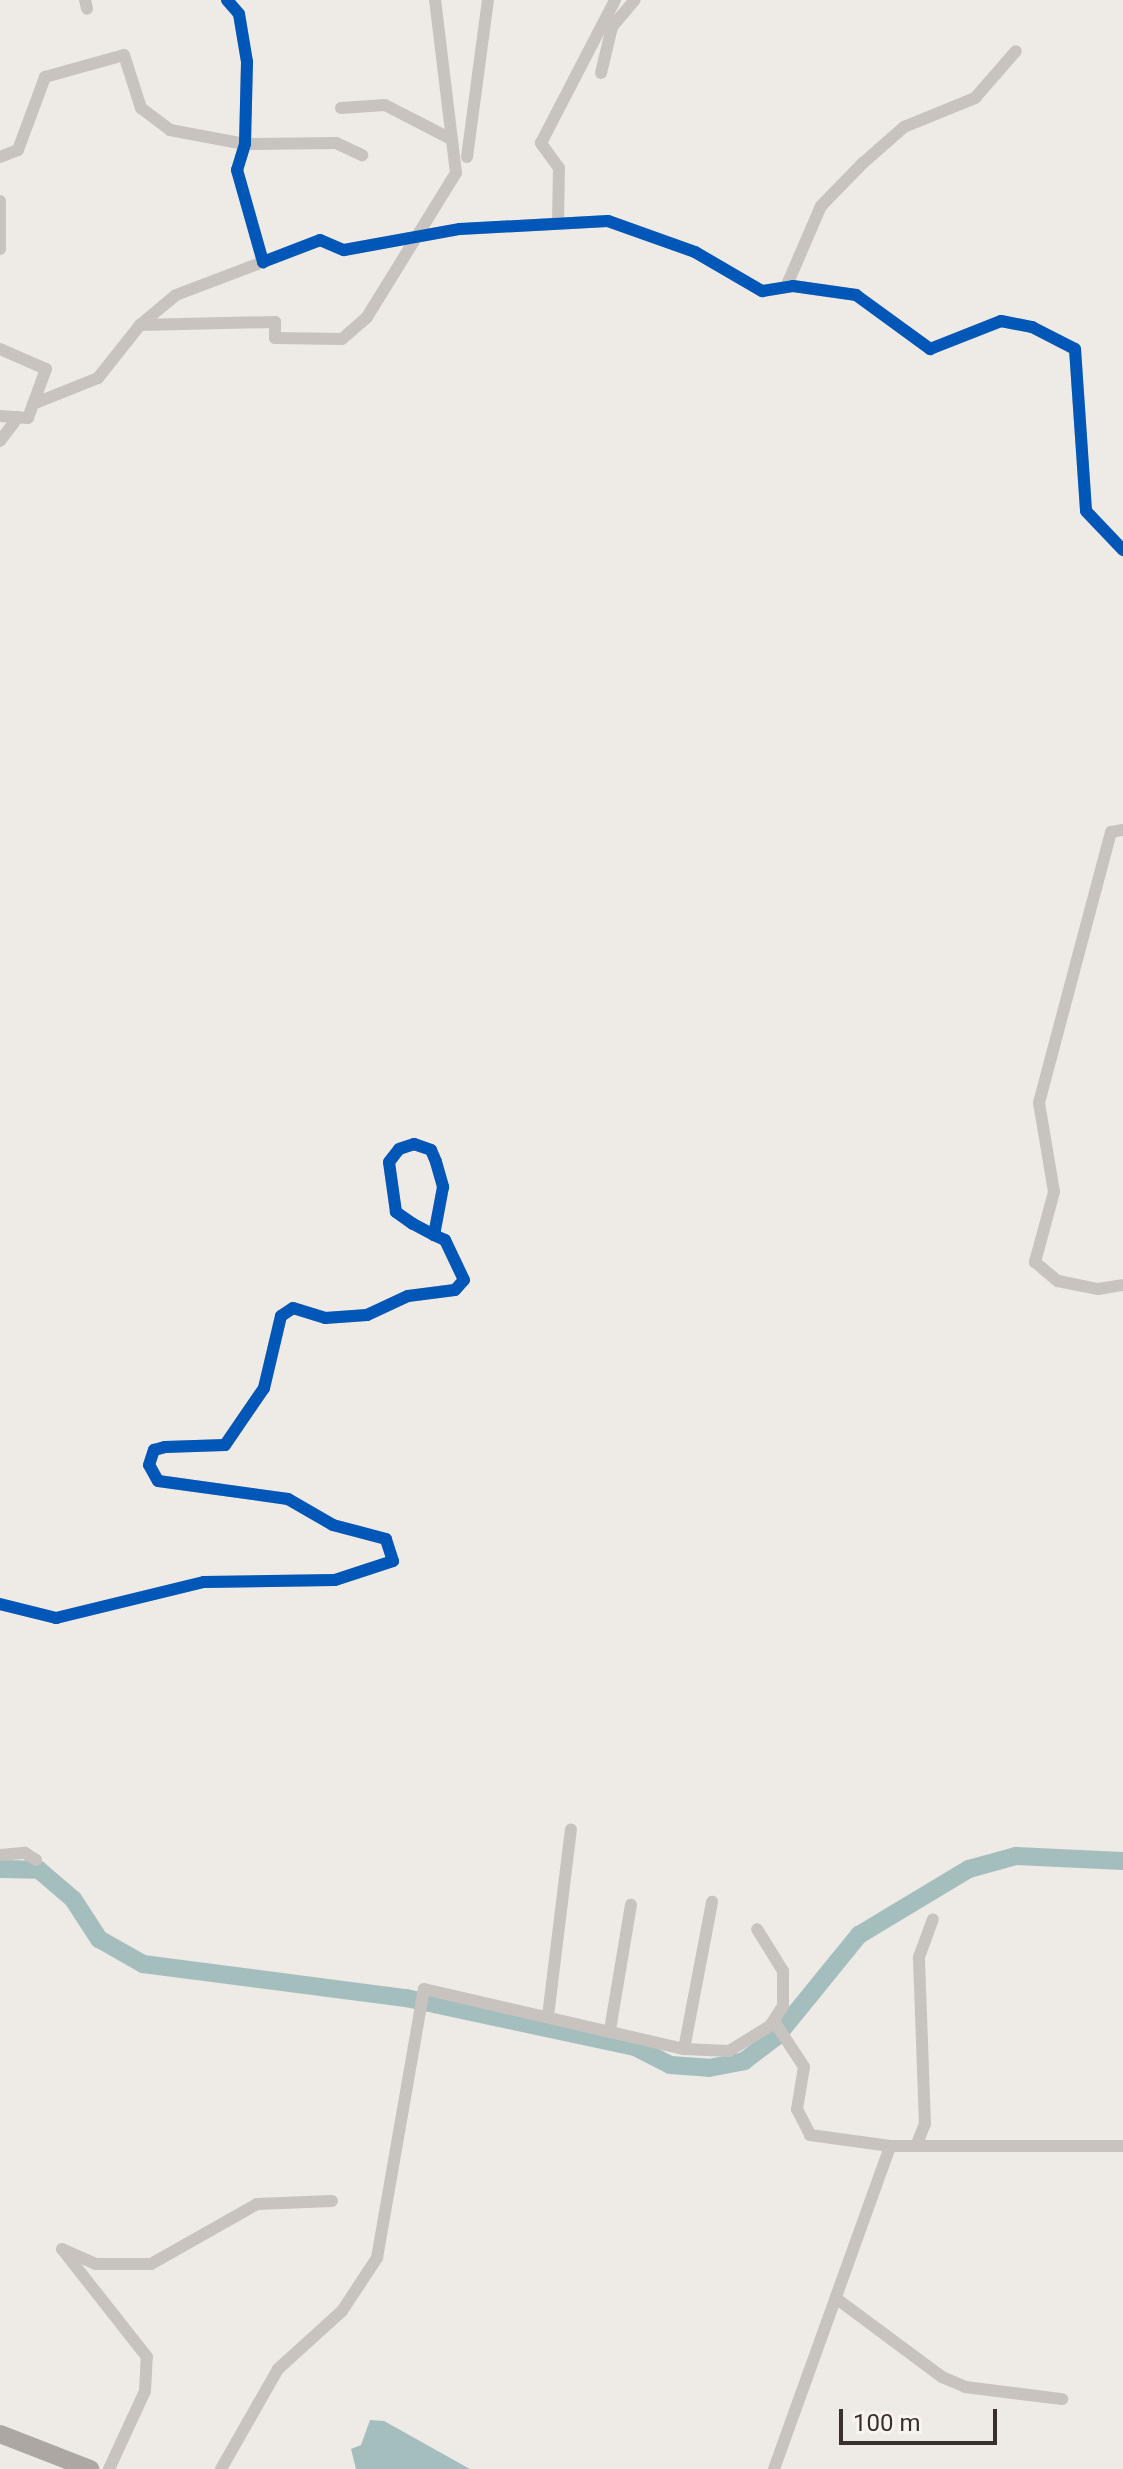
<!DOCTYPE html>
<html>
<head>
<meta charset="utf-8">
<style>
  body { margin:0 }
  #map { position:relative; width:1123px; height:2469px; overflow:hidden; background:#eeeae6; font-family:Roboto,sans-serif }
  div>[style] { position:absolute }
  .water>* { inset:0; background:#a4bebe }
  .river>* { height:18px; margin:-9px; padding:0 9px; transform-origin:9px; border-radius:9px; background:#a4bebe }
  .street>* { height:12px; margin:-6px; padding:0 6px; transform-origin:6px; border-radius:6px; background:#c8c3be }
  .primary>* { height:18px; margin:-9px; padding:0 9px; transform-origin:9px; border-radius:9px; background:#ada7a3 }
  .cycleway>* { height:12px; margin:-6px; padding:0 6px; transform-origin:6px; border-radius:6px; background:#0057b8 }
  span { translate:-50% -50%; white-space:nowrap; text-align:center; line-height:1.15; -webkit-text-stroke:6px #f9f4ef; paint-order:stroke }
  .scale { position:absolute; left:839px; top:2409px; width:158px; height:36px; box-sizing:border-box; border:4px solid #39302c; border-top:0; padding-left:10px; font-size:24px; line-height:28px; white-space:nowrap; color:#39302c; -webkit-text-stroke:6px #f9f4ef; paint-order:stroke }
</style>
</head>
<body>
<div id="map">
  <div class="water">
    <i style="clip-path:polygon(370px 2420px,384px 2421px,470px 2469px,356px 2469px,351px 2449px,361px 2445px)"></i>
  </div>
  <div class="river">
    <i style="left:0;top:1869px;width:39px;rotate:1deg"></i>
    <i style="left:39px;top:1870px;width:45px;rotate:40.5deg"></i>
    <i style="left:73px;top:1899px;width:48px;rotate:57deg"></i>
    <i style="left:99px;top:1939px;width:51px;rotate:29.6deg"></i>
    <i style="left:143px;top:1964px;width:265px;rotate:7.4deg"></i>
    <i style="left:406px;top:1998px;width:234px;rotate:12.1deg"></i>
    <i style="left:635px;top:2047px;width:39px;rotate:27deg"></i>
    <i style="left:670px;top:2065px;width:39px;rotate:4deg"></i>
    <i style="left:709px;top:2068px;width:36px;rotate:-11deg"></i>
    <i style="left:744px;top:2061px;width:40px;rotate:-37deg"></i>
    <i style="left:776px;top:2037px;width:132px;rotate:-50.9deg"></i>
    <i style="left:859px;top:1935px;width:128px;rotate:-31deg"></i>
    <i style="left:969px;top:1869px;width:49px;rotate:-15.5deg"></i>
    <i style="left:1016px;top:1856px;width:107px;rotate:2.7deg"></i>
  </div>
  <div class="street">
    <i style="left:85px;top:0;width:9px;rotate:77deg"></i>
    <i style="left:227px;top:0;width:18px;rotate:49deg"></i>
    <i style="left:239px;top:14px;width:49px;rotate:80.5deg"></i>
    <i style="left:247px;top:62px;width:82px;rotate:91.4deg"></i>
    <i style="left:245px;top:144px;width:27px;rotate:107deg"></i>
    <i style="left:237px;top:170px;width:96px;rotate:74.2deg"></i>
    <i style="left:263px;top:262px;width:61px;rotate:-21.1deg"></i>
    <i style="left:320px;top:240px;width:26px;rotate:23deg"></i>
    <i style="left:344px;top:250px;width:118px;rotate:-10.3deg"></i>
    <i style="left:460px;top:229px;width:148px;rotate:-3.1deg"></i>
    <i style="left:608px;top:221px;width:92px;rotate:19.6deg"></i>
    <i style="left:695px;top:252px;width:78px;rotate:30.2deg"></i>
    <i style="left:762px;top:291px;width:31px;rotate:-9deg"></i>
    <i style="left:793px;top:286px;width:64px;rotate:8.1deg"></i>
    <i style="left:856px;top:295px;width:92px;rotate:36.1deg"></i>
    <i style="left:930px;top:349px;width:76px;rotate:-21.5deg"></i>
    <i style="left:1001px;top:321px;width:32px;rotate:11deg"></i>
    <i style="left:1032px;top:327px;width:48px;rotate:27.1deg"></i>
    <i style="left:1075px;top:349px;width:162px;rotate:86.1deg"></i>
    <i style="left:1086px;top:511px;width:54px;rotate:46.5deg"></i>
    <i style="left:601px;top:73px;width:47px;rotate:-76.6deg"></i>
    <i style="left:612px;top:27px;width:35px;rotate:-50deg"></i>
    <i style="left:341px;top:108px;width:44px;rotate:-3.9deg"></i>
    <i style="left:385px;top:105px;width:74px;rotate:27.3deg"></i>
    <i style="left:0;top:157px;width:19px;rotate:-21deg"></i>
    <i style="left:18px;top:150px;width:78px;rotate:-69.7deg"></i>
    <i style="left:45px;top:77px;width:82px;rotate:-15.6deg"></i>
    <i style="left:124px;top:55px;width:56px;rotate:72.2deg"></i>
    <i style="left:141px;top:108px;width:36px;rotate:37deg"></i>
    <i style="left:170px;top:130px;width:76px;rotate:10.6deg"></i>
    <i style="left:245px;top:144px;width:91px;rotate:-0.6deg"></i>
    <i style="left:336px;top:143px;width:29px;rotate:25deg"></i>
    <i style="left:467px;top:157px;width:158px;rotate:-82.4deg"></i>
    <i style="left:0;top:201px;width:48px;rotate:90deg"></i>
    <i style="left:558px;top:223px;width:55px;rotate:-89deg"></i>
    <i style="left:559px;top:168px;width:31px;rotate:-126deg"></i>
    <i style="left:541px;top:143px;width:161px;rotate:-62.6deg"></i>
    <i style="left:786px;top:287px;width:88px;rotate:-66.6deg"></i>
    <i style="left:821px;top:206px;width:60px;rotate:-45.7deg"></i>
    <i style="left:863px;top:163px;width:55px;rotate:-41.3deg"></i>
    <i style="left:904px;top:127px;width:77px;rotate:-22.2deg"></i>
    <i style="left:975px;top:98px;width:62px;rotate:-48.9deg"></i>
    <i style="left:140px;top:325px;width:135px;rotate:-1.3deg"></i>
    <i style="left:275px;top:322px;width:16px;rotate:90deg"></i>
    <i style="left:275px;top:338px;width:67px;rotate:0.9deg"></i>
    <i style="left:342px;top:339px;width:33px;rotate:-41deg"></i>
    <i style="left:367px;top:317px;width:169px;rotate:-58.3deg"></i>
    <i style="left:456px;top:173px;width:174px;rotate:-96.9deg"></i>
    <i style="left:0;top:349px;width:50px;rotate:23.5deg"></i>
    <i style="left:46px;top:369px;width:52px;rotate:110.2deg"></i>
    <i style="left:28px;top:418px;width:28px;rotate:-176deg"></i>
    <i style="left:33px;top:404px;width:70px;rotate:-21.8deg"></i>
    <i style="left:98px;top:378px;width:68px;rotate:-51.6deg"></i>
    <i style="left:140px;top:325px;width:47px;rotate:-39.8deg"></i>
    <i style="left:176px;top:295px;width:93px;rotate:-20.8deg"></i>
    <i style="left:0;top:441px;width:30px;rotate:-53deg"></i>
    <i style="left:1123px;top:830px;width:12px;rotate:171deg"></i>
    <i style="left:1111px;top:832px;width:280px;rotate:104.9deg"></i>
    <i style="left:1039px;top:1103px;width:90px;rotate:80.4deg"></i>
    <i style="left:1054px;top:1192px;width:73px;rotate:105.2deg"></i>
    <i style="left:1035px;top:1262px;width:30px;rotate:40deg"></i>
    <i style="left:1058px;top:1281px;width:41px;rotate:11.3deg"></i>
    <i style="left:1098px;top:1289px;width:25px;rotate:-9deg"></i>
    <i style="left:0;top:1604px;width:58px;rotate:14deg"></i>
    <i style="left:56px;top:1618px;width:152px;rotate:-13.7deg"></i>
    <i style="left:204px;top:1582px;width:131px;rotate:-0.9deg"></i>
    <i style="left:335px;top:1580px;width:61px;rotate:-18.1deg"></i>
    <i style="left:393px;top:1561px;width:23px;rotate:-108deg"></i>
    <i style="left:386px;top:1539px;width:55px;rotate:-165.2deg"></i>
    <i style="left:333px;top:1525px;width:52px;rotate:-150deg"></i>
    <i style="left:288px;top:1499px;width:131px;rotate:-172.1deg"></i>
    <i style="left:158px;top:1481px;width:18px;rotate:-119deg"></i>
    <i style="left:149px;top:1465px;width:16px;rotate:-72deg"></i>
    <i style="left:154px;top:1450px;width:11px;rotate:-15deg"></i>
    <i style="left:165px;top:1447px;width:60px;rotate:-1.9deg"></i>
    <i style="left:225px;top:1445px;width:69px;rotate:-55.6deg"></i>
    <i style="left:264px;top:1388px;width:74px;rotate:-76.7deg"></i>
    <i style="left:281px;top:1316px;width:14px;rotate:-34deg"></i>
    <i style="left:293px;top:1308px;width:34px;rotate:17deg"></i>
    <i style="left:325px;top:1318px;width:42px;rotate:-4.1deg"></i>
    <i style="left:367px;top:1315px;width:45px;rotate:-24.9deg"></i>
    <i style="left:408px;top:1296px;width:47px;rotate:-7.3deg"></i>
    <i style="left:455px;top:1290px;width:13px;rotate:-48deg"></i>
    <i style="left:464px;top:1280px;width:44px;rotate:-115.4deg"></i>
    <i style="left:445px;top:1240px;width:12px;rotate:-156deg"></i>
    <i style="left:434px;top:1235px;width:24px;rotate:-152deg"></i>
    <i style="left:413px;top:1224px;width:21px;rotate:-145deg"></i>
    <i style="left:396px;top:1212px;width:50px;rotate:-98deg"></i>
    <i style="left:389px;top:1162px;width:16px;rotate:-52deg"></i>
    <i style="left:399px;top:1149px;width:16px;rotate:-18deg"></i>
    <i style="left:414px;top:1144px;width:18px;rotate:19deg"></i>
    <i style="left:431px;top:1150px;width:13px;rotate:67deg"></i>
    <i style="left:436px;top:1162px;width:26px;rotate:74deg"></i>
    <i style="left:443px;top:1187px;width:49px;rotate:100.6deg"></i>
    <i style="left:0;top:1855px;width:25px;rotate:-5deg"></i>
    <i style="left:25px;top:1853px;width:13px;rotate:32deg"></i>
    <i style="left:548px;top:2016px;width:188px;rotate:-83deg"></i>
    <i style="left:774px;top:2021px;width:55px;rotate:56.9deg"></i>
    <i style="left:804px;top:2067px;width:43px;rotate:99.5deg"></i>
    <i style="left:797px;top:2109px;width:29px;rotate:63deg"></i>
    <i style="left:810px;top:2135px;width:81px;rotate:7.8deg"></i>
    <i style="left:890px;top:2146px;width:233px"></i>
    <i style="left:610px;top:2030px;width:127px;rotate:-80.5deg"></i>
    <i style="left:684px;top:2049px;width:150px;rotate:-79.2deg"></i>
    <i style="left:916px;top:2146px;width:24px;rotate:-68deg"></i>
    <i style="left:925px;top:2124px;width:167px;rotate:-92.1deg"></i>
    <i style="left:919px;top:1957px;width:40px;rotate:-69.8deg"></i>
    <i style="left:837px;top:2299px;width:131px;rotate:36.6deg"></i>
    <i style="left:942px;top:2377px;width:25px;rotate:23deg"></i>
    <i style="left:965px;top:2387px;width:98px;rotate:7.1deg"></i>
    <i style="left:109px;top:2469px;width:86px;rotate:-65.2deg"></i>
    <i style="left:145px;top:2391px;width:34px;rotate:-87deg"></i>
    <i style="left:147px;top:2357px;width:137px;rotate:-128.2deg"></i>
    <i style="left:62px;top:2249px;width:37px;rotate:24deg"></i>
    <i style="left:96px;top:2264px;width:55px"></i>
    <i style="left:151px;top:2264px;width:122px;rotate:-29.5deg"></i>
    <i style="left:257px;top:2204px;width:75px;rotate:-2.3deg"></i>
    <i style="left:221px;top:2469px;width:115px;rotate:-60.3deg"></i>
    <i style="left:278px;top:2369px;width:86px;rotate:-42.2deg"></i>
    <i style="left:342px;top:2311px;width:64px;rotate:-56.6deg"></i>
    <i style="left:377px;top:2258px;width:273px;rotate:-80.1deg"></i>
    <i style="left:424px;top:1989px;width:267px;rotate:13deg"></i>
    <i style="left:684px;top:2049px;width:45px;rotate:2.5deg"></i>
    <i style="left:729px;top:2051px;width:48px;rotate:-31.4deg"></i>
    <i style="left:770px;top:2026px;width:24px;rotate:-57deg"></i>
    <i style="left:783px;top:2006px;width:35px;rotate:-90deg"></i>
    <i style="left:783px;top:1971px;width:49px;rotate:-121.8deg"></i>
    <i style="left:774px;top:2469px;width:343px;rotate:-70.2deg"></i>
  </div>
  <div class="primary">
    <i style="left:0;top:2434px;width:97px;rotate:21.3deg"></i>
  </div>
  <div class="cycleway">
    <i style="left:227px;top:0;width:18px;rotate:49deg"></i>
    <i style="left:239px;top:14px;width:49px;rotate:80.5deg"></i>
    <i style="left:247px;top:62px;width:82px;rotate:91.4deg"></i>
    <i style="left:245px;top:144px;width:27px;rotate:107deg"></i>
    <i style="left:237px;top:170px;width:96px;rotate:74.2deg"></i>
    <i style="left:263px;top:262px;width:61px;rotate:-21.1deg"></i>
    <i style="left:320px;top:240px;width:26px;rotate:23deg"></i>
    <i style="left:344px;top:250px;width:118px;rotate:-10.3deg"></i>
    <i style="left:460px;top:229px;width:148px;rotate:-3.1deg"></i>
    <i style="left:608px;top:221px;width:92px;rotate:19.6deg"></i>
    <i style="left:695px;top:252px;width:78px;rotate:30.2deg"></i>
    <i style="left:762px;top:291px;width:31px;rotate:-9deg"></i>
    <i style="left:793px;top:286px;width:64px;rotate:8.1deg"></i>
    <i style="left:856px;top:295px;width:92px;rotate:36.1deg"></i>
    <i style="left:930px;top:349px;width:76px;rotate:-21.5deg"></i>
    <i style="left:1001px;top:321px;width:32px;rotate:11deg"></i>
    <i style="left:1032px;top:327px;width:48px;rotate:27.1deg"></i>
    <i style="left:1075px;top:349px;width:162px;rotate:86.1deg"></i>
    <i style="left:1086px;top:511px;width:54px;rotate:46.5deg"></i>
    <i style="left:0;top:1604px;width:58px;rotate:14deg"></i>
    <i style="left:56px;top:1618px;width:152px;rotate:-13.7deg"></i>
    <i style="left:204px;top:1582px;width:131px;rotate:-0.9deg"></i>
    <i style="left:335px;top:1580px;width:61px;rotate:-18.1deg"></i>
    <i style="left:393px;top:1561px;width:23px;rotate:-108deg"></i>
    <i style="left:386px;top:1539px;width:55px;rotate:-165.2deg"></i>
    <i style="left:333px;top:1525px;width:52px;rotate:-150deg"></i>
    <i style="left:288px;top:1499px;width:131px;rotate:-172.1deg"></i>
    <i style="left:158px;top:1481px;width:18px;rotate:-119deg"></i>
    <i style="left:149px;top:1465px;width:16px;rotate:-72deg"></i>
    <i style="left:154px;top:1450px;width:11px;rotate:-15deg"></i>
    <i style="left:165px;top:1447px;width:60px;rotate:-1.9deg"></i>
    <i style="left:225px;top:1445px;width:69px;rotate:-55.6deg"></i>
    <i style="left:264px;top:1388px;width:74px;rotate:-76.7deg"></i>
    <i style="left:281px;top:1316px;width:14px;rotate:-34deg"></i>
    <i style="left:293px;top:1308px;width:34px;rotate:17deg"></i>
    <i style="left:325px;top:1318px;width:42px;rotate:-4.1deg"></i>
    <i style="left:367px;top:1315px;width:45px;rotate:-24.9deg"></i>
    <i style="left:408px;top:1296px;width:47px;rotate:-7.3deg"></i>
    <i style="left:455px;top:1290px;width:13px;rotate:-48deg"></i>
    <i style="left:464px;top:1280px;width:44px;rotate:-115.4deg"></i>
    <i style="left:445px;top:1240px;width:12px;rotate:-156deg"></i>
    <i style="left:434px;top:1235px;width:24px;rotate:-152deg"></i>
    <i style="left:413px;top:1224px;width:21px;rotate:-145deg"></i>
    <i style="left:396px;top:1212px;width:50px;rotate:-98deg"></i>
    <i style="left:389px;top:1162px;width:16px;rotate:-52deg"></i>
    <i style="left:399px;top:1149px;width:16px;rotate:-18deg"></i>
    <i style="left:414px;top:1144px;width:18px;rotate:19deg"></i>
    <i style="left:431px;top:1150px;width:13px;rotate:67deg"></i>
    <i style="left:436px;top:1162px;width:26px;rotate:74deg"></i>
    <i style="left:443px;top:1187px;width:49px;rotate:100.6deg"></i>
  </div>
  <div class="scale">100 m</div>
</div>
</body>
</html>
